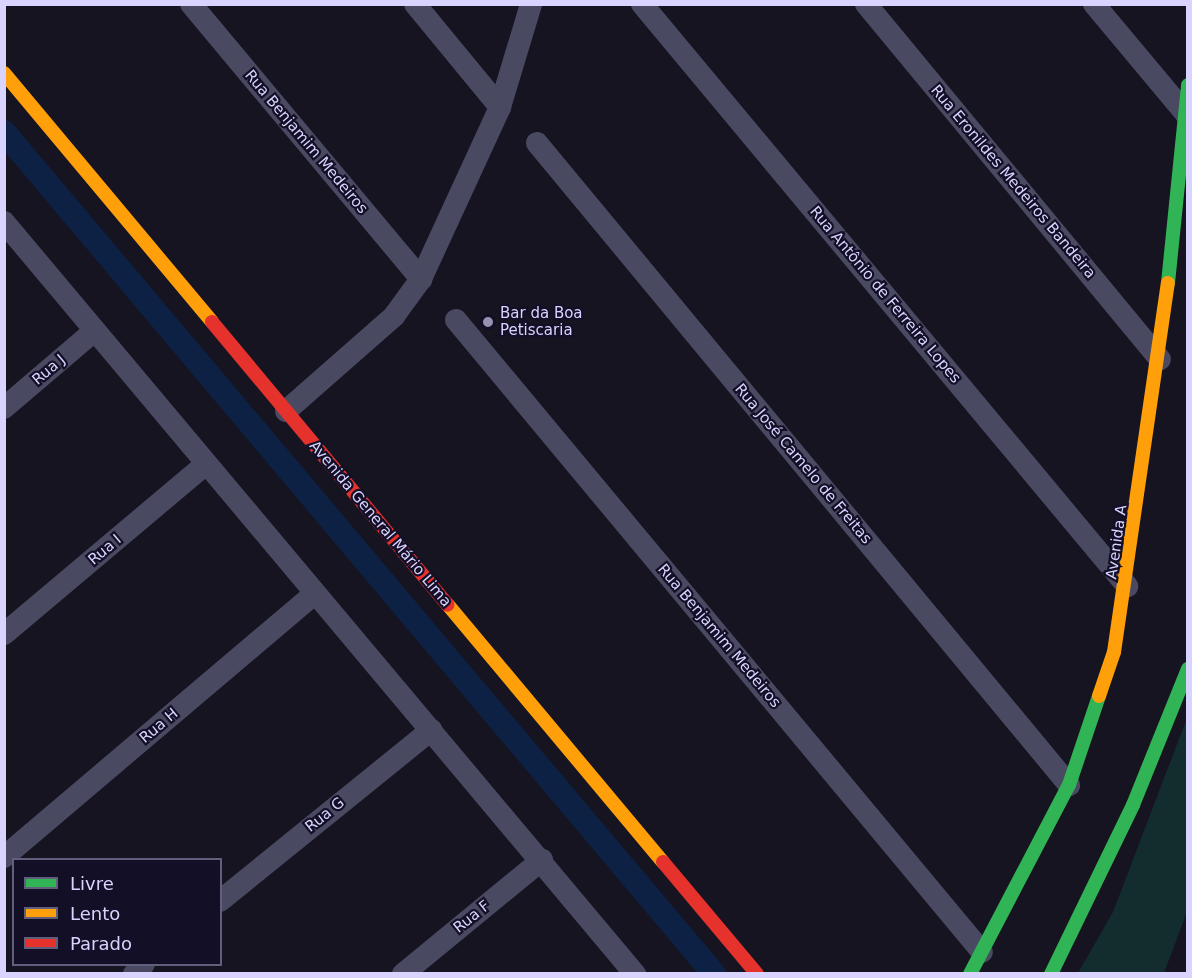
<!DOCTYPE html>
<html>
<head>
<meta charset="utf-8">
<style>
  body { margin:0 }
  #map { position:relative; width:1192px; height:978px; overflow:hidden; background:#161421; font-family:"DejaVu Sans",sans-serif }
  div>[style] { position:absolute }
  .green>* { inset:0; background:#132c2d }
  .canal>* { height:24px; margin:-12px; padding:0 12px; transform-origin:12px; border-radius:12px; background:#0d2144 }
  .street>* { height:22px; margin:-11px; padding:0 11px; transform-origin:11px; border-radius:11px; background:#4a4962 }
  .fast>* { height:14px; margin:-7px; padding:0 7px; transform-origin:7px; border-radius:7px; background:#30b455 }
  .slow>* { height:14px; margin:-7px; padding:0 7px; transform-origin:7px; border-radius:7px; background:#ff9f0a }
  .jam>* { height:14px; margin:-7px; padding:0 7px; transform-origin:7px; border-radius:7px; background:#e5322d }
  .dots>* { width:16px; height:16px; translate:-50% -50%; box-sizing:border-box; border:3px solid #130f26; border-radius:50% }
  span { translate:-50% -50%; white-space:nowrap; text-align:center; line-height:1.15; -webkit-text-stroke:4.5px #130f26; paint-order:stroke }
  .street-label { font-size:15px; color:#d9d4ff }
  .poi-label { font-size:15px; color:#d9d4ff }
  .left { translate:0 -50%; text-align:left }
  .frame { position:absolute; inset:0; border:6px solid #d9d4ff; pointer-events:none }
  .legend { position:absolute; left:12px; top:858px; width:210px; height:108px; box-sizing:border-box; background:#130f26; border:2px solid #625e7d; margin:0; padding:8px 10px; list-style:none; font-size:18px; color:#d9d4ff }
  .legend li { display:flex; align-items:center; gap:12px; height:30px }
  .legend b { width:30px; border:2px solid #625e7d }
</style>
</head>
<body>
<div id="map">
  <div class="green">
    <i style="clip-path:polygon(1187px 718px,1187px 912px,1164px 973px,1078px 973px,1113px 912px)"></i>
  </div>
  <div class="canal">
    <i style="left:4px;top:132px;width:1101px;rotate:49.86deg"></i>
  </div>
  <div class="street">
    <i style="left:191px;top:4px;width:359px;rotate:50.1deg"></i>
    <i style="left:415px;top:4px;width:134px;rotate:50.5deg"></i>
    <i style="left:642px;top:4px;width:758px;rotate:50.19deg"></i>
    <i style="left:866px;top:4px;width:461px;rotate:50.4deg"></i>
    <i style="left:1094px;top:4px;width:143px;rotate:50.1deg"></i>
    <i style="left:537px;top:143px;width:834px;rotate:50.35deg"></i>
    <i style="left:4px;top:222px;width:982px;rotate:50deg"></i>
    <i style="left:456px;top:320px;width:822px;rotate:50.23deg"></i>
    <i style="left:4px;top:408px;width:118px;rotate:-40.5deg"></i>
    <i style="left:286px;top:411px;width:144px;rotate:-41.3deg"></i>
    <i style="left:394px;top:316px;width:46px;rotate:-53.9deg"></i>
    <i style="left:421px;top:279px;width:189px;rotate:-65.3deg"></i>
    <i style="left:500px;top:107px;width:108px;rotate:-73.2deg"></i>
    <i style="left:4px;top:634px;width:263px;rotate:-40.1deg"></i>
    <i style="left:4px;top:857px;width:405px;rotate:-40.3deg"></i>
    <i style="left:220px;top:901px;width:272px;rotate:-39deg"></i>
    <i style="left:134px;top:974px;width:14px;rotate:-45deg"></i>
    <i style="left:403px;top:974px;width:180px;rotate:-39.4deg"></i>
  </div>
  <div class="fast">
    <i style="left:1168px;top:283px;width:199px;rotate:-84.2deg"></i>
    <i style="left:970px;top:974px;width:213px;rotate:-62.4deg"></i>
    <i style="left:1069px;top:785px;width:94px;rotate:-71.4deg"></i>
    <i style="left:1051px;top:974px;width:188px;rotate:-64.1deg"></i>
    <i style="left:1133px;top:805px;width:147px;rotate:-68deg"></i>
  </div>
  <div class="slow">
    <i style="left:4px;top:73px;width:324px;rotate:50.1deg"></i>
    <i style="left:448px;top:605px;width:335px;rotate:50.1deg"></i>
    <i style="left:1099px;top:696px;width:46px;rotate:-71.2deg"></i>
    <i style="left:1114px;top:652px;width:373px;rotate:-81.7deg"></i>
  </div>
  <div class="jam">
    <i style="left:212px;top:322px;width:368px;rotate:50.2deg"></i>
    <i style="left:663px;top:862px;width:146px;rotate:50deg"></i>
  </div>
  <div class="dots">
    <i style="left:488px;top:322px;background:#9591b1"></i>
  </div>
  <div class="street-label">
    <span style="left:306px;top:142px;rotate:50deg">Rua Benjamim Medeiros</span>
    <span style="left:1013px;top:182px;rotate:50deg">Rua Eronildes Medeiros Bandeira</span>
    <span style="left:885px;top:295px;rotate:50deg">Rua Antônio de Ferreira Lopes</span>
    <span style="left:49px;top:370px;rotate:-40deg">Rua J</span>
    <span style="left:803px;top:464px;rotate:50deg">Rua José Camelo de Freitas</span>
    <span style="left:380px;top:524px;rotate:50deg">Avenida General Mário Lima</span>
    <span style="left:1117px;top:542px;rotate:-82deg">Avenida A</span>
    <span style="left:105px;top:550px;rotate:-40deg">Rua I</span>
    <span style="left:719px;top:636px;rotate:50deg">Rua Benjamim Medeiros</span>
    <span style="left:159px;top:726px;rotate:-40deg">Rua H</span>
    <span style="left:325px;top:815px;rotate:-39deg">Rua G</span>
    <span style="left:472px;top:917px;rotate:-39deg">Rua F</span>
  </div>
  <div class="poi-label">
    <span class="left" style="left:500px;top:322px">Bar da Boa<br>Petiscaria</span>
  </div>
  <div class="frame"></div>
  <ul class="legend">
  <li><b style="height:8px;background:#30b455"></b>Livre</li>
  <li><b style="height:8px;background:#ff9f0a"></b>Lento</li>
  <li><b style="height:8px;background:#e5322d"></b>Parado</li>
  </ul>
</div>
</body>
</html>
